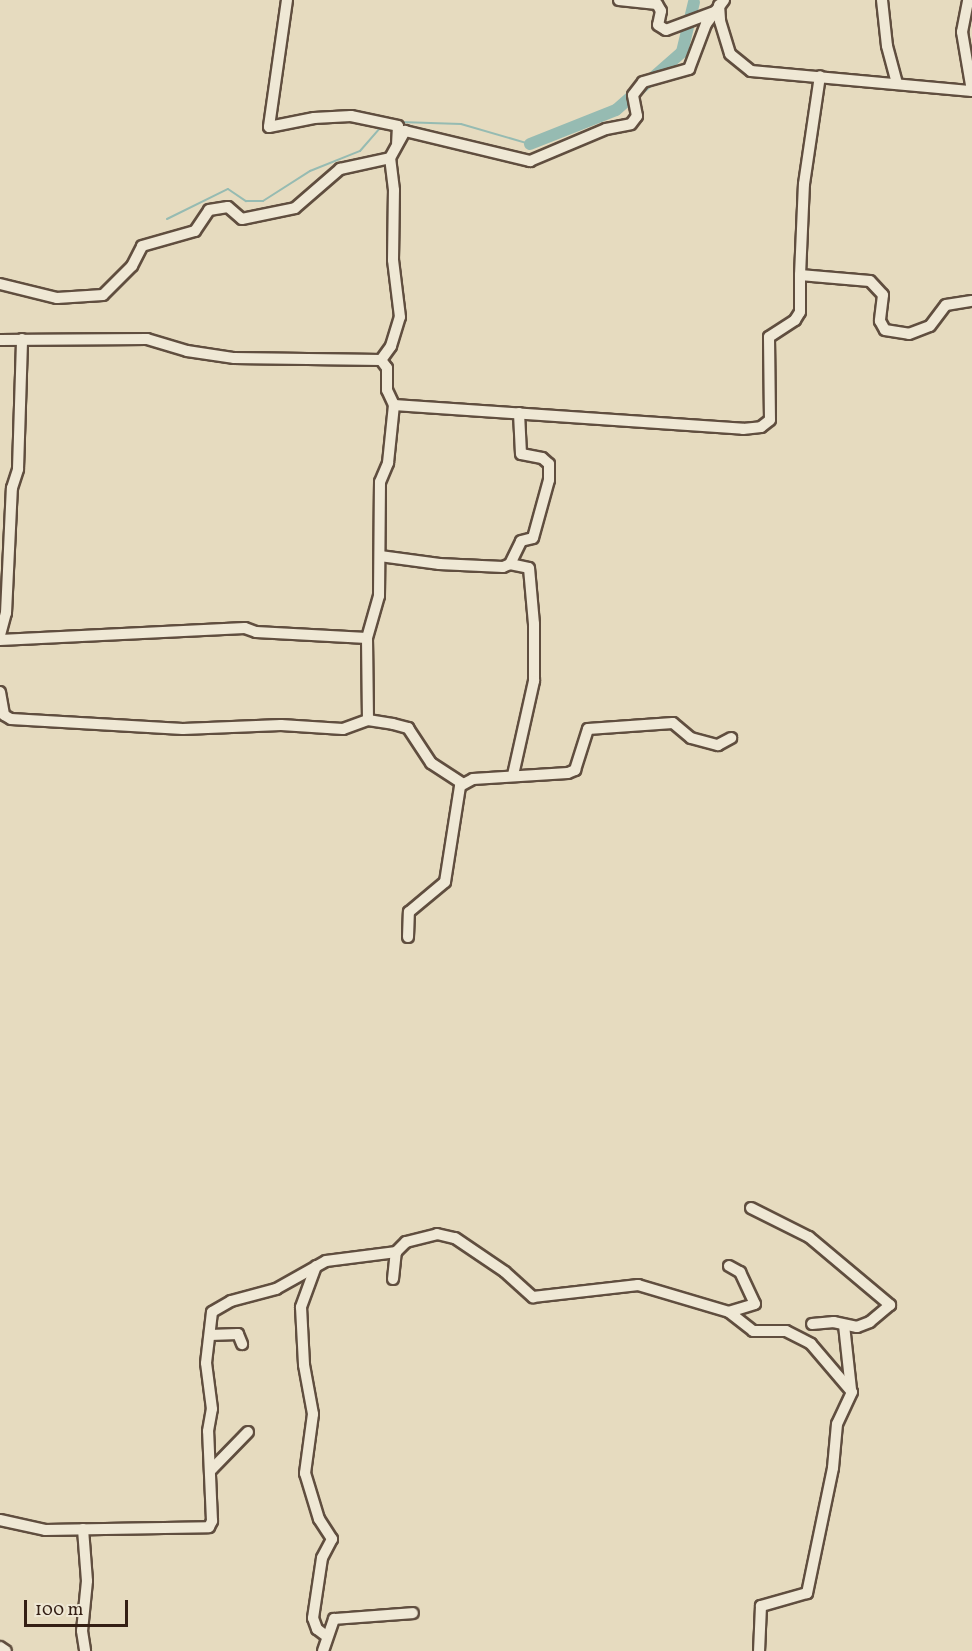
<!DOCTYPE html>
<html>
<head>
<meta charset="utf-8">
<style>
  body { margin:0 }
  #map { position:relative; width:972px; height:1651px; overflow:hidden; background:#e6dbbf; font-family:Vollkorn,serif }
  div>[style] { position:absolute }
  .stream>* { height:2px; margin:-1px; padding:0 1px; transform-origin:1px; border-radius:1px; background:#96bbb2 }
  .river>* { height:12px; margin:-6px; padding:0 6px; transform-origin:6px; border-radius:6px; background:#96bbb2 }
  .roads { filter:drop-shadow(2px 0 #604e3f) drop-shadow(-2px 0 #604e3f) drop-shadow(0 2px #604e3f) drop-shadow(0 -2px #604e3f) }
  .minor>* { height:10px; margin:-5px; padding:0 5px; transform-origin:5px; border-radius:5px; background:#efe8d5 }
  span { translate:-50% -50%; white-space:nowrap; text-align:center; line-height:1.15; -webkit-text-stroke:4.5px #efe8d5; paint-order:stroke }
  .scale { position:absolute; left:24px; top:1600px; width:104px; height:27px; box-sizing:border-box; border:3px solid #341f14; border-top:0; padding-left:8px; font-size:18px; line-height:21px; white-space:nowrap; color:#341f14; -webkit-text-stroke:4px #efe8d5; paint-order:stroke }
</style>
</head>
<body>
<div id="map">
  <div class="stream">
    <i style="left:694px;top:2px;width:4px;rotate:-34deg"></i>
    <i style="left:400px;top:122px;width:61px;rotate:1.9deg"></i>
    <i style="left:461px;top:124px;width:72px;rotate:16.2deg"></i>
    <i style="left:167px;top:219px;width:68px;rotate:-26.2deg"></i>
    <i style="left:228px;top:189px;width:22px;rotate:34deg"></i>
    <i style="left:246px;top:201px;width:17px"></i>
    <i style="left:263px;top:201px;width:56px;rotate:-32.6deg"></i>
    <i style="left:310px;top:171px;width:54px;rotate:-21.8deg"></i>
    <i style="left:360px;top:151px;width:32px;rotate:-49deg"></i>
  </div>
  <div class="river">
    <i style="left:530px;top:144px;width:92px;rotate:-21.6deg"></i>
    <i style="left:616px;top:110px;width:88px;rotate:-41.3deg"></i>
    <i style="left:682px;top:52px;width:51px;rotate:-76.5deg"></i>
  </div>
  <div class="roads">
    <div class="minor">
      <i style="left:287px;top:0;width:128px;rotate:98.1deg"></i>
      <i style="left:269px;top:127px;width:46px;rotate:-11.3deg"></i>
      <i style="left:314px;top:118px;width:37px;rotate:-3deg"></i>
      <i style="left:351px;top:116px;width:48px;rotate:12deg"></i>
      <i style="left:398px;top:126px;width:17px;rotate:93deg"></i>
      <i style="left:619px;top:0;width:38px;rotate:6deg"></i>
      <i style="left:657px;top:4px;width:8px;rotate:60deg"></i>
      <i style="left:661px;top:11px;width:14px;rotate:102deg"></i>
      <i style="left:658px;top:25px;width:9px;rotate:32deg"></i>
      <i style="left:666px;top:30px;width:51px;rotate:-20.6deg"></i>
      <i style="left:882px;top:0;width:46px;rotate:83.8deg"></i>
      <i style="left:887px;top:46px;width:38px;rotate:75deg"></i>
      <i style="left:719px;top:5px;width:16px;rotate:86deg"></i>
      <i style="left:720px;top:21px;width:34px;rotate:73deg"></i>
      <i style="left:730px;top:54px;width:27px;rotate:39deg"></i>
      <i style="left:751px;top:71px;width:222px;rotate:5.2deg"></i>
      <i style="left:972px;top:91px;width:60px;rotate:-99.6deg"></i>
      <i style="left:962px;top:32px;width:33px;rotate:-79deg"></i>
      <i style="left:800px;top:275px;width:91px;rotate:-87.5deg"></i>
      <i style="left:804px;top:184px;width:109px;rotate:-81.6deg"></i>
      <i style="left:0;top:284px;width:59px;rotate:13.8deg"></i>
      <i style="left:57px;top:298px;width:46px;rotate:-3.7deg"></i>
      <i style="left:103px;top:295px;width:41px;rotate:-45deg"></i>
      <i style="left:132px;top:266px;width:22px;rotate:-63deg"></i>
      <i style="left:142px;top:246px;width:55px;rotate:-15.8deg"></i>
      <i style="left:195px;top:231px;width:25px;rotate:-56deg"></i>
      <i style="left:209px;top:210px;width:19px;rotate:-9deg"></i>
      <i style="left:228px;top:207px;width:18px;rotate:41deg"></i>
      <i style="left:242px;top:219px;width:54px;rotate:-11.7deg"></i>
      <i style="left:295px;top:208px;width:60px;rotate:-40.9deg"></i>
      <i style="left:340px;top:169px;width:51px;rotate:-12.4deg"></i>
      <i style="left:390px;top:158px;width:31px;rotate:-61deg"></i>
      <i style="left:405px;top:131px;width:129px;rotate:13.5deg"></i>
      <i style="left:530px;top:161px;width:82px;rotate:-22.8deg"></i>
      <i style="left:606px;top:129px;width:25px;rotate:-11deg"></i>
      <i style="left:631px;top:124px;width:10px;rotate:-53deg"></i>
      <i style="left:637px;top:116px;width:21px;rotate:-101deg"></i>
      <i style="left:633px;top:95px;width:16px;rotate:-52deg"></i>
      <i style="left:643px;top:82px;width:48px;rotate:-15.8deg"></i>
      <i style="left:689px;top:69px;width:48px;rotate:-69.3deg"></i>
      <i style="left:706px;top:24px;width:30px;rotate:-53deg"></i>
      <i style="left:0;top:340px;width:147px;rotate:-0.4deg"></i>
      <i style="left:147px;top:339px;width:42px;rotate:16.7deg"></i>
      <i style="left:187px;top:351px;width:48px;rotate:8.5deg"></i>
      <i style="left:234px;top:358px;width:147px;rotate:0.8deg"></i>
      <i style="left:381px;top:360px;width:10px;rotate:53deg"></i>
      <i style="left:387px;top:368px;width:22px;rotate:90deg"></i>
      <i style="left:387px;top:390px;width:17px;rotate:65deg"></i>
      <i style="left:394px;top:405px;width:350px;rotate:3.9deg"></i>
      <i style="left:743px;top:429px;width:18px;rotate:-6deg"></i>
      <i style="left:761px;top:427px;width:11px;rotate:-38deg"></i>
      <i style="left:770px;top:420px;width:83px;rotate:-90.7deg"></i>
      <i style="left:769px;top:337px;width:31px;rotate:-33deg"></i>
      <i style="left:795px;top:320px;width:9px;rotate:-58deg"></i>
      <i style="left:800px;top:312px;width:37px;rotate:-90deg"></i>
      <i style="left:800px;top:275px;width:70px;rotate:4.9deg"></i>
      <i style="left:870px;top:281px;width:19px;rotate:47deg"></i>
      <i style="left:883px;top:295px;width:26px;rotate:97deg"></i>
      <i style="left:880px;top:321px;width:10px;rotate:61deg"></i>
      <i style="left:885px;top:330px;width:24px;rotate:9deg"></i>
      <i style="left:909px;top:334px;width:22px;rotate:-21deg"></i>
      <i style="left:930px;top:326px;width:26px;rotate:-53deg"></i>
      <i style="left:946px;top:305px;width:26px;rotate:-9deg"></i>
      <i style="left:381px;top:360px;width:17px;rotate:-54deg"></i>
      <i style="left:391px;top:346px;width:30px;rotate:-73deg"></i>
      <i style="left:400px;top:317px;width:57px;rotate:-97deg"></i>
      <i style="left:393px;top:260px;width:70px;rotate:-89.2deg"></i>
      <i style="left:394px;top:190px;width:32px;rotate:-97deg"></i>
      <i style="left:380px;top:556px;width:60px;rotate:7.7deg"></i>
      <i style="left:439px;top:564px;width:64px;rotate:2.7deg"></i>
      <i style="left:503px;top:567px;width:8px;rotate:-23deg"></i>
      <i style="left:510px;top:564px;width:25px;rotate:-64deg"></i>
      <i style="left:521px;top:541px;width:12px;rotate:-14deg"></i>
      <i style="left:533px;top:538px;width:60px;rotate:-74.6deg"></i>
      <i style="left:549px;top:480px;width:16px;rotate:-90deg"></i>
      <i style="left:549px;top:464px;width:9px;rotate:-139deg"></i>
      <i style="left:542px;top:458px;width:21px;rotate:-169deg"></i>
      <i style="left:521px;top:454px;width:41px;rotate:-92.8deg"></i>
      <i style="left:510px;top:564px;width:19px;rotate:12deg"></i>
      <i style="left:529px;top:568px;width:56px;rotate:84.9deg"></i>
      <i style="left:534px;top:624px;width:57px;rotate:90deg"></i>
      <i style="left:534px;top:681px;width:96px;rotate:102.6deg"></i>
      <i style="left:0;top:635px;width:23px;rotate:-75deg"></i>
      <i style="left:6px;top:613px;width:125px;rotate:-87.3deg"></i>
      <i style="left:12px;top:488px;width:20px;rotate:-72deg"></i>
      <i style="left:18px;top:469px;width:130px;rotate:-88.2deg"></i>
      <i style="left:0;top:640px;width:245px;rotate:-2.8deg"></i>
      <i style="left:245px;top:628px;width:12px;rotate:20deg"></i>
      <i style="left:256px;top:632px;width:111px;rotate:3.1deg"></i>
      <i style="left:0;top:692px;width:23px;rotate:80deg"></i>
      <i style="left:4px;top:715px;width:8px;rotate:30deg"></i>
      <i style="left:11px;top:719px;width:172px;rotate:3.3deg"></i>
      <i style="left:183px;top:729px;width:98px;rotate:-2.3deg"></i>
      <i style="left:281px;top:725px;width:62px;rotate:3.7deg"></i>
      <i style="left:343px;top:729px;width:27px;rotate:-20deg"></i>
      <i style="left:368px;top:720px;width:25px;rotate:9deg"></i>
      <i style="left:393px;top:724px;width:16px;rotate:15deg"></i>
      <i style="left:408px;top:728px;width:42px;rotate:56.7deg"></i>
      <i style="left:431px;top:763px;width:38px;rotate:33deg"></i>
      <i style="left:368px;top:720px;width:82px;rotate:-90.7deg"></i>
      <i style="left:367px;top:638px;width:44px;rotate:-74.1deg"></i>
      <i style="left:379px;top:596px;width:114px;rotate:-89.5deg"></i>
      <i style="left:380px;top:482px;width:21px;rotate:-67deg"></i>
      <i style="left:388px;top:463px;width:58px;rotate:-84.1deg"></i>
      <i style="left:408px;top:937px;width:25px;rotate:-88deg"></i>
      <i style="left:409px;top:912px;width:47px;rotate:-39.8deg"></i>
      <i style="left:445px;top:882px;width:97px;rotate:-81.1deg"></i>
      <i style="left:460px;top:786px;width:15px;rotate:-28deg"></i>
      <i style="left:473px;top:779px;width:95px;rotate:-3.6deg"></i>
      <i style="left:568px;top:773px;width:8px;rotate:-23deg"></i>
      <i style="left:575px;top:770px;width:43px;rotate:-72.4deg"></i>
      <i style="left:588px;top:729px;width:85px;rotate:-4deg"></i>
      <i style="left:673px;top:723px;width:23px;rotate:40deg"></i>
      <i style="left:691px;top:738px;width:28px;rotate:15deg"></i>
      <i style="left:718px;top:745px;width:15px;rotate:-28deg"></i>
      <i style="left:751px;top:1208px;width:65px;rotate:26.6deg"></i>
      <i style="left:809px;top:1237px;width:106px;rotate:40deg"></i>
      <i style="left:890px;top:1305px;width:26px;rotate:140deg"></i>
      <i style="left:870px;top:1322px;width:14px;rotate:159deg"></i>
      <i style="left:857px;top:1327px;width:24px;rotate:-168deg"></i>
      <i style="left:834px;top:1322px;width:22px;rotate:175deg"></i>
      <i style="left:396px;top:1252px;width:14px;rotate:-45deg"></i>
      <i style="left:406px;top:1242px;width:32px;rotate:-14deg"></i>
      <i style="left:437px;top:1234px;width:18px;rotate:13deg"></i>
      <i style="left:455px;top:1238px;width:60px;rotate:34.2deg"></i>
      <i style="left:505px;top:1272px;width:38px;rotate:42deg"></i>
      <i style="left:533px;top:1297px;width:106px;rotate:-6.5deg"></i>
      <i style="left:638px;top:1285px;width:95px;rotate:16.5deg"></i>
      <i style="left:316px;top:1266px;width:44px;rotate:110.1deg"></i>
      <i style="left:301px;top:1307px;width:58px;rotate:87deg"></i>
      <i style="left:304px;top:1365px;width:50px;rotate:79.6deg"></i>
      <i style="left:313px;top:1414px;width:60px;rotate:97.7deg"></i>
      <i style="left:305px;top:1473px;width:48px;rotate:73.1deg"></i>
      <i style="left:319px;top:1519px;width:24px;rotate:57deg"></i>
      <i style="left:332px;top:1539px;width:21px;rotate:118deg"></i>
      <i style="left:322px;top:1558px;width:61px;rotate:98.5deg"></i>
      <i style="left:313px;top:1618px;width:12px;rotate:70deg"></i>
      <i style="left:317px;top:1629px;width:10px;rotate:37deg"></i>
      <i style="left:729px;top:1266px;width:13px;rotate:29deg"></i>
      <i style="left:740px;top:1272px;width:35px;rotate:65deg"></i>
      <i style="left:755px;top:1304px;width:27px;rotate:163deg"></i>
      <i style="left:729px;top:1312px;width:31px;rotate:38deg"></i>
      <i style="left:753px;top:1331px;width:33px"></i>
      <i style="left:786px;top:1331px;width:28px;rotate:27deg"></i>
      <i style="left:811px;top:1344px;width:63px;rotate:49.5deg"></i>
      <i style="left:852px;top:1392px;width:35px;rotate:115deg"></i>
      <i style="left:837px;top:1424px;width:44px;rotate:95.2deg"></i>
      <i style="left:833px;top:1468px;width:128px;rotate:101.7deg"></i>
      <i style="left:807px;top:1593px;width:48px;rotate:164.2deg"></i>
      <i style="left:761px;top:1606px;width:45px;rotate:92.5deg"></i>
      <i style="left:393px;top:1279px;width:27px;rotate:-84deg"></i>
      <i style="left:844px;top:1325px;width:64px;rotate:83.8deg"></i>
      <i style="left:210px;top:1335px;width:28px;rotate:-2deg"></i>
      <i style="left:238px;top:1334px;width:11px;rotate:68deg"></i>
      <i style="left:211px;top:1470px;width:53px;rotate:-45.8deg"></i>
      <i style="left:0;top:1520px;width:46px;rotate:12.5deg"></i>
      <i style="left:45px;top:1530px;width:164px;rotate:-1deg"></i>
      <i style="left:209px;top:1527px;width:7px;rotate:-63deg"></i>
      <i style="left:212px;top:1521px;width:90px;rotate:-92.5deg"></i>
      <i style="left:208px;top:1431px;width:22px;rotate:-80deg"></i>
      <i style="left:212px;top:1409px;width:46px;rotate:-97.4deg"></i>
      <i style="left:206px;top:1363px;width:51px;rotate:-83.3deg"></i>
      <i style="left:212px;top:1312px;width:22px;rotate:-30deg"></i>
      <i style="left:231px;top:1301px;width:47px;rotate:-14.9deg"></i>
      <i style="left:276px;top:1289px;width:57px;rotate:-29.2deg"></i>
      <i style="left:326px;top:1261px;width:71px;rotate:-7.3deg"></i>
      <i style="left:83px;top:1529px;width:52px;rotate:85.6deg"></i>
      <i style="left:87px;top:1581px;width:50px;rotate:95.7deg"></i>
      <i style="left:82px;top:1631px;width:20px;rotate:81deg"></i>
      <i style="left:0;top:1647px;width:7px;rotate:34deg"></i>
      <i style="left:323px;top:1651px;width:34px;rotate:-71deg"></i>
      <i style="left:334px;top:1619px;width:79px;rotate:-4.3deg"></i>
    </div>
  </div>
  <div class="scale">100 m</div>
</div>
</body>
</html>
